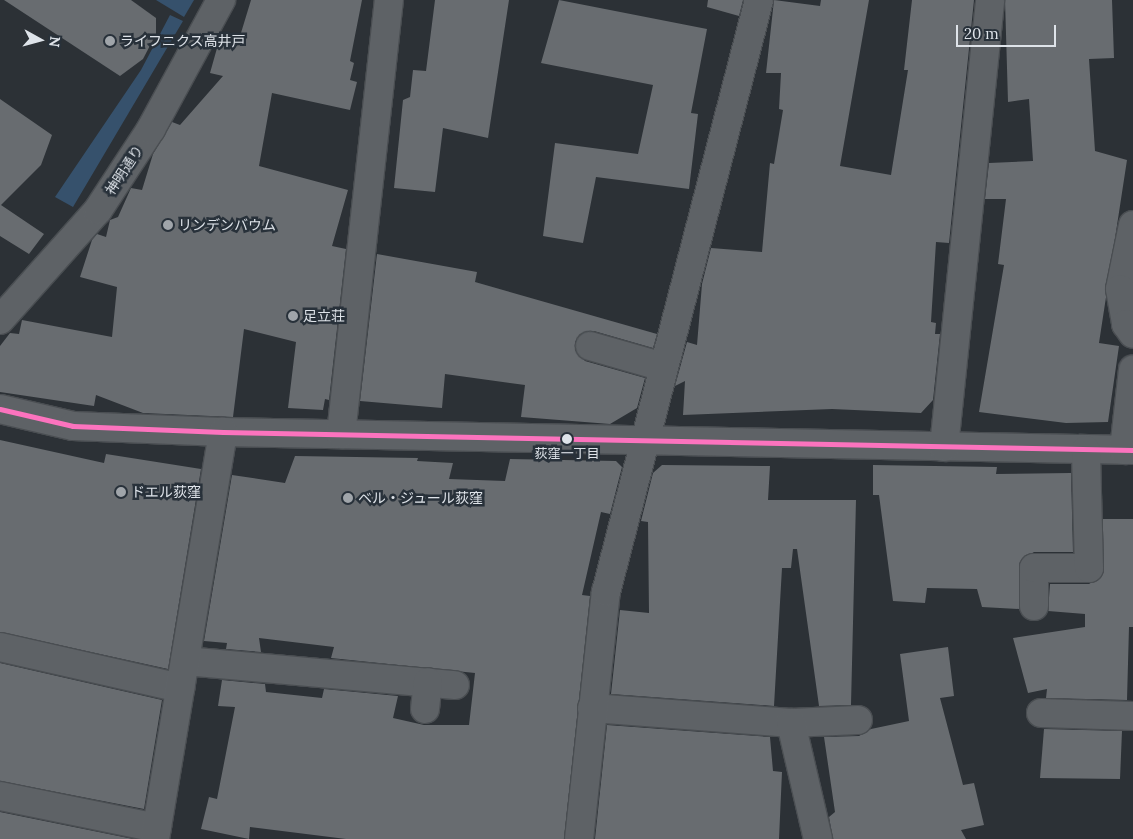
<!DOCTYPE html>
<html>
<head>
<meta charset="utf-8">
<style>
  body { margin:0 }
  #map { position:relative; width:1133px; height:839px; overflow:hidden; background:#2c3136; font-family:Lora,"Noto Sans JP",serif }
  div>[style] { position:absolute }
  .green>* { inset:0; background:#36516c }
  .building>* { inset:0; background:#686c70 }
  .roads { filter:drop-shadow(1px 0 #4a4e52) drop-shadow(-1px 0 #4a4e52) drop-shadow(0 1px #4a4e52) drop-shadow(0 -1px #4a4e52) }
  .minor>* { height:28px; margin:-14px; padding:0 14px; transform-origin:14px; border-radius:14px; background:#5e6266 }
  .bus-1>* { height:5px; margin:-2.5px; padding:0 2.5px; transform-origin:2.5px; border-radius:2.5px; background:#fc73be }
  .dots>* { width:14px; height:14px; translate:-50% -50%; box-sizing:border-box; border:2px solid #28313a; border-radius:50% }
  span { translate:-50% -50%; white-space:nowrap; text-align:center; line-height:1.15; -webkit-text-stroke:5px #28313a; paint-order:stroke }
  .bus-label { font-size:13px; color:#dee3e9 }
  .poi-label { font-size:14px; color:#dee3e9 }
  .left { translate:0 -50%; text-align:left }
  .street-label { font-size:14px; color:#dee3e9 }
  .north { position:absolute; left:15px; top:15px; width:50px; height:50px; -webkit-text-stroke:4px #28313a; paint-order:stroke; rotate:97deg; font-size:14px; font-weight:700; line-height:20px; text-align:center; color:#dee3e9 }
  .north::after { content:''; display:block; margin:auto; width:18px; height:22px; background:#dee3e9; clip-path:polygon(50% 0,100% 100%,50% 72%,0 100%) }
  .scale { position:absolute; left:956px; top:25px; width:100px; height:22px; box-sizing:border-box; border:2px solid #dee3e9; border-top:0; padding-left:6px; font-size:15px; line-height:18px; white-space:nowrap; color:#dee3e9; -webkit-text-stroke:4px #28313a; paint-order:stroke }
</style>
</head>
<body>
<div id="map">
  <div class="green">
    <i style="clip-path:polygon(156px 0,194px 0,184px 17px)"></i>
    <i style="clip-path:polygon(170px 15px,183px 21px,73px 207px,55px 197px,141px 70px)"></i>
  </div>
  <div class="building">
    <i style="clip-path:polygon(4px 0,131px 0,156px 18px,156px 34px,143px 59px,120px 76px)"></i>
    <i style="clip-path:polygon(251px 0,362px 0,350px 61px,354px 63px,350px 80px,357px 82px,350px 110px,272px 93px,259px 166px,348px 190px,332px 246px,346px 249px,329px 400px,325px 399px,323px 410px,288px 408px,296px 342px,244px 329px,233px 417px,143px 413px,96px 395px,94px 406px,0 392px,0 346px,10px 333px,19px 334px,22px 320px,112px 337px,117px 287px,80px 277px,92px 240px,97px 234px,106px 237px,110px 220px,118px 217px,131px 188px,142px 190px,153px 154px,172px 122px,180px 125px,223px 76px,210px 73px,219px 41px,237px 46px)"></i>
    <i style="clip-path:polygon(435px 0,509px 0,488px 138px,443px 128px,435px 192px,394px 188px,403px 100px,410px 97px,413px 70px,426px 71px)"></i>
    <i style="clip-path:polygon(559px 0,707px 29px,691px 113px,698px 114px,689px 189px,596px 177px,583px 243px,543px 236px,555px 143px,638px 154px,653px 85px,541px 63px)"></i>
    <i style="clip-path:polygon(708px 0,743px 0,739px 16px,707px 7px)"></i>
    <i style="clip-path:polygon(774px 0,820px 6px,821px 0,869px 0,840px 166px,891px 175px,908px 70px,904px 70px,912px 0,974px 0,949px 243px,936px 242px,931px 322px,936px 323px,935px 334px,940px 334px,933px 400px,921px 413px,832px 409px,683px 415px,685px 381px,675px 386px,687px 342px,697px 345px,702px 284px,711px 248px,762px 252px,770px 163px,774px 164px,783px 110px,779px 109px,781px 73px,766px 73px)"></i>
    <i style="clip-path:polygon(1005px 0,1112px 0,1114px 58px,1089px 59px,1095px 151px,1127px 160px,1099px 343px,1119px 346px,1108px 422px,1066px 423px,979px 412px,1004px 265px,998px 264px,1006px 199px,985px 199px,989px 163px,1033px 161px,1029px 99px,1008px 102px)"></i>
    <i style="clip-path:polygon(0 99px,52px 135px,41px 165px,1px 205px,44px 234px,29px 254px,0 236px)"></i>
    <i style="clip-path:polygon(377px 254px,477px 272px,475px 282px,657px 334px,653px 348px,594px 331px,580px 334px,575px 342px,575px 350px,585px 361px,645px 378px,637px 408px,610px 424px,521px 417px,525px 385px,445px 374px,442px 408px,360px 401px)"></i>
    <i style="clip-path:polygon(0 440px,104px 463px,106px 454px,201px 469px,168px 669px,0 632px)"></i>
    <i style="clip-path:polygon(295px 456px,418px 458px,417px 461px,453px 463px,449px 479px,505px 481px,510px 459px,616px 461px,622px 467px,610px 514px,601px 512px,582px 595px,590px 596px,564px 839px,346px 839px,250px 827px,249px 839px,201px 829px,209px 797px,217px 799px,235px 707px,218px 706px,222px 680px,265px 684px,266px 692px,322px 698px,324px 689px,398px 696px,393px 718px,424px 725px,469px 725px,475px 673px,331px 658px,334px 647px,259px 638px,261px 652px,226px 649px,227px 643px,204px 641px,232px 475px,285px 483px)"></i>
    <i style="clip-path:polygon(662px 465px,770px 466px,768px 500px,856px 500px,851px 705px,819px 706px,797px 549px,793px 549px,791px 568px,782px 568px,774px 706px,611px 694px,620px 610px,649px 613px,648px 522px,641px 521px,653px 473px)"></i>
    <i style="clip-path:polygon(873px 465px,997px 467px,996px 474px,1071px 473px,1073px 552px,1034px 552px,1021px 560px,1019px 609px,982px 607px,977px 589px,927px 588px,925px 603px,893px 601px,879px 495px,873px 495px)"></i>
    <i style="clip-path:polygon(1103px 519px,1133px 519px,1133px 627px,1129px 627px,1127px 700px,1046px 698px,1047px 689px,1028px 693px,1013px 638px,1085px 627px,1085px 614px,1048px 611px,1050px 584px,1089px 584px,1102px 576px)"></i>
    <i style="clip-path:polygon(948px 647px,954px 696px,940px 698px,963px 785px,974px 783px,984px 825px,961px 830px,966px 839px,833px 839px,829px 817px,835px 812px,824px 737px,859px 736px,871px 729px,909px 721px,900px 654px)"></i>
    <i style="clip-path:polygon(0 663px,162px 700px,144px 809px,0 781px)"></i>
    <i style="clip-path:polygon(607px 725px,770px 737px,773px 771px,782px 772px,779px 839px,595px 839px)"></i>
    <i style="clip-path:polygon(1044px 729px,1122px 731px,1120px 779px,1040px 778px)"></i>
    <i style="clip-path:polygon(0 812px,133px 839px,0 839px)"></i>
  </div>
  <div class="roads">
    <div class="minor">
      <i style="left:1133px;top:225px;width:65px;rotate:101.5deg"></i>
      <i style="left:1120px;top:289px;width:36px;rotate:80deg"></i>
      <i style="left:1126px;top:324px;width:12px;rotate:55deg"></i>
      <i style="left:0;top:320px;width:147px;rotate:-48.3deg"></i>
      <i style="left:98px;top:210px;width:97px;rotate:-56.8deg"></i>
      <i style="left:151px;top:129px;width:147px;rotate:-61.5deg"></i>
      <i style="left:590px;top:346px;width:76px;rotate:16deg"></i>
      <i style="left:0;top:409px;width:75px;rotate:13.1deg"></i>
      <i style="left:73px;top:426px;width:150px;rotate:2.3deg"></i>
      <i style="left:223px;top:432px;width:910px;rotate:1.13deg"></i>
      <i style="left:341px;top:434px;width:437px;rotate:-83.7deg"></i>
      <i style="left:944px;top:447px;width:449px;rotate:-84.1deg"></i>
      <i style="left:1124px;top:450px;width:81px;rotate:-83.6deg"></i>
      <i style="left:1034px;top:606px;width:38px;rotate:-90deg"></i>
      <i style="left:1034px;top:568px;width:55px"></i>
      <i style="left:1089px;top:568px;width:118px;rotate:-91.5deg"></i>
      <i style="left:0;top:647px;width:185px;rotate:12.8deg"></i>
      <i style="left:185px;top:661px;width:271px;rotate:5.1deg"></i>
      <i style="left:592px;top:708px;width:200px;rotate:4.3deg"></i>
      <i style="left:791px;top:723px;width:67px;rotate:-2.6deg"></i>
      <i style="left:425px;top:709px;width:27px;rotate:-84deg"></i>
      <i style="left:1041px;top:713px;width:92px;rotate:1.9deg"></i>
      <i style="left:791px;top:723px;width:119px;rotate:76.9deg"></i>
      <i style="left:0;top:796px;width:160px;rotate:11.5deg"></i>
      <i style="left:155px;top:839px;width:413px;rotate:-80.5deg"></i>
      <i style="left:579px;top:839px;width:248px;rotate:-83.8deg"></i>
      <i style="left:606px;top:592px;width:611px;rotate:-75.51deg"></i>
    </div>
  </div>
  <div class="bus-1">
    <i style="left:0;top:409px;width:75px;rotate:13.1deg"></i>
    <i style="left:73px;top:426px;width:150px;rotate:2.3deg"></i>
    <i style="left:223px;top:432px;width:910px;rotate:1.13deg"></i>
  </div>
  <div class="dots">
    <i style="left:110px;top:41px;background:#a0a5aa"></i>
    <i style="left:168px;top:225px;background:#a0a5aa"></i>
    <i style="left:293px;top:316px;background:#a0a5aa"></i>
    <i style="left:567px;top:439px;background:#dee3e9"></i>
    <i style="left:121px;top:492px;background:#a0a5aa"></i>
    <i style="left:348px;top:498px;background:#a0a5aa"></i>
  </div>
  <div class="bus-label">
    <span style="left:567px;top:454px">荻窪一丁目</span>
  </div>
  <div class="poi-label">
    <span class="left" style="left:120px;top:41px">ライフニクス高井戸</span>
    <span class="left" style="left:178px;top:225px">リンデンバウム</span>
    <span class="left" style="left:303px;top:316px">足立荘</span>
    <span class="left" style="left:131px;top:492px">ドエル荻窪</span>
    <span class="left" style="left:358px;top:498px">ベル・ジュール荻窪</span>
  </div>
  <div class="street-label">
    <span style="left:124px;top:170px;rotate:-57deg">神明通り</span>
  </div>
  <div class="north">N</div>
  <div class="scale">20 m</div>
</div>
</body>
</html>
